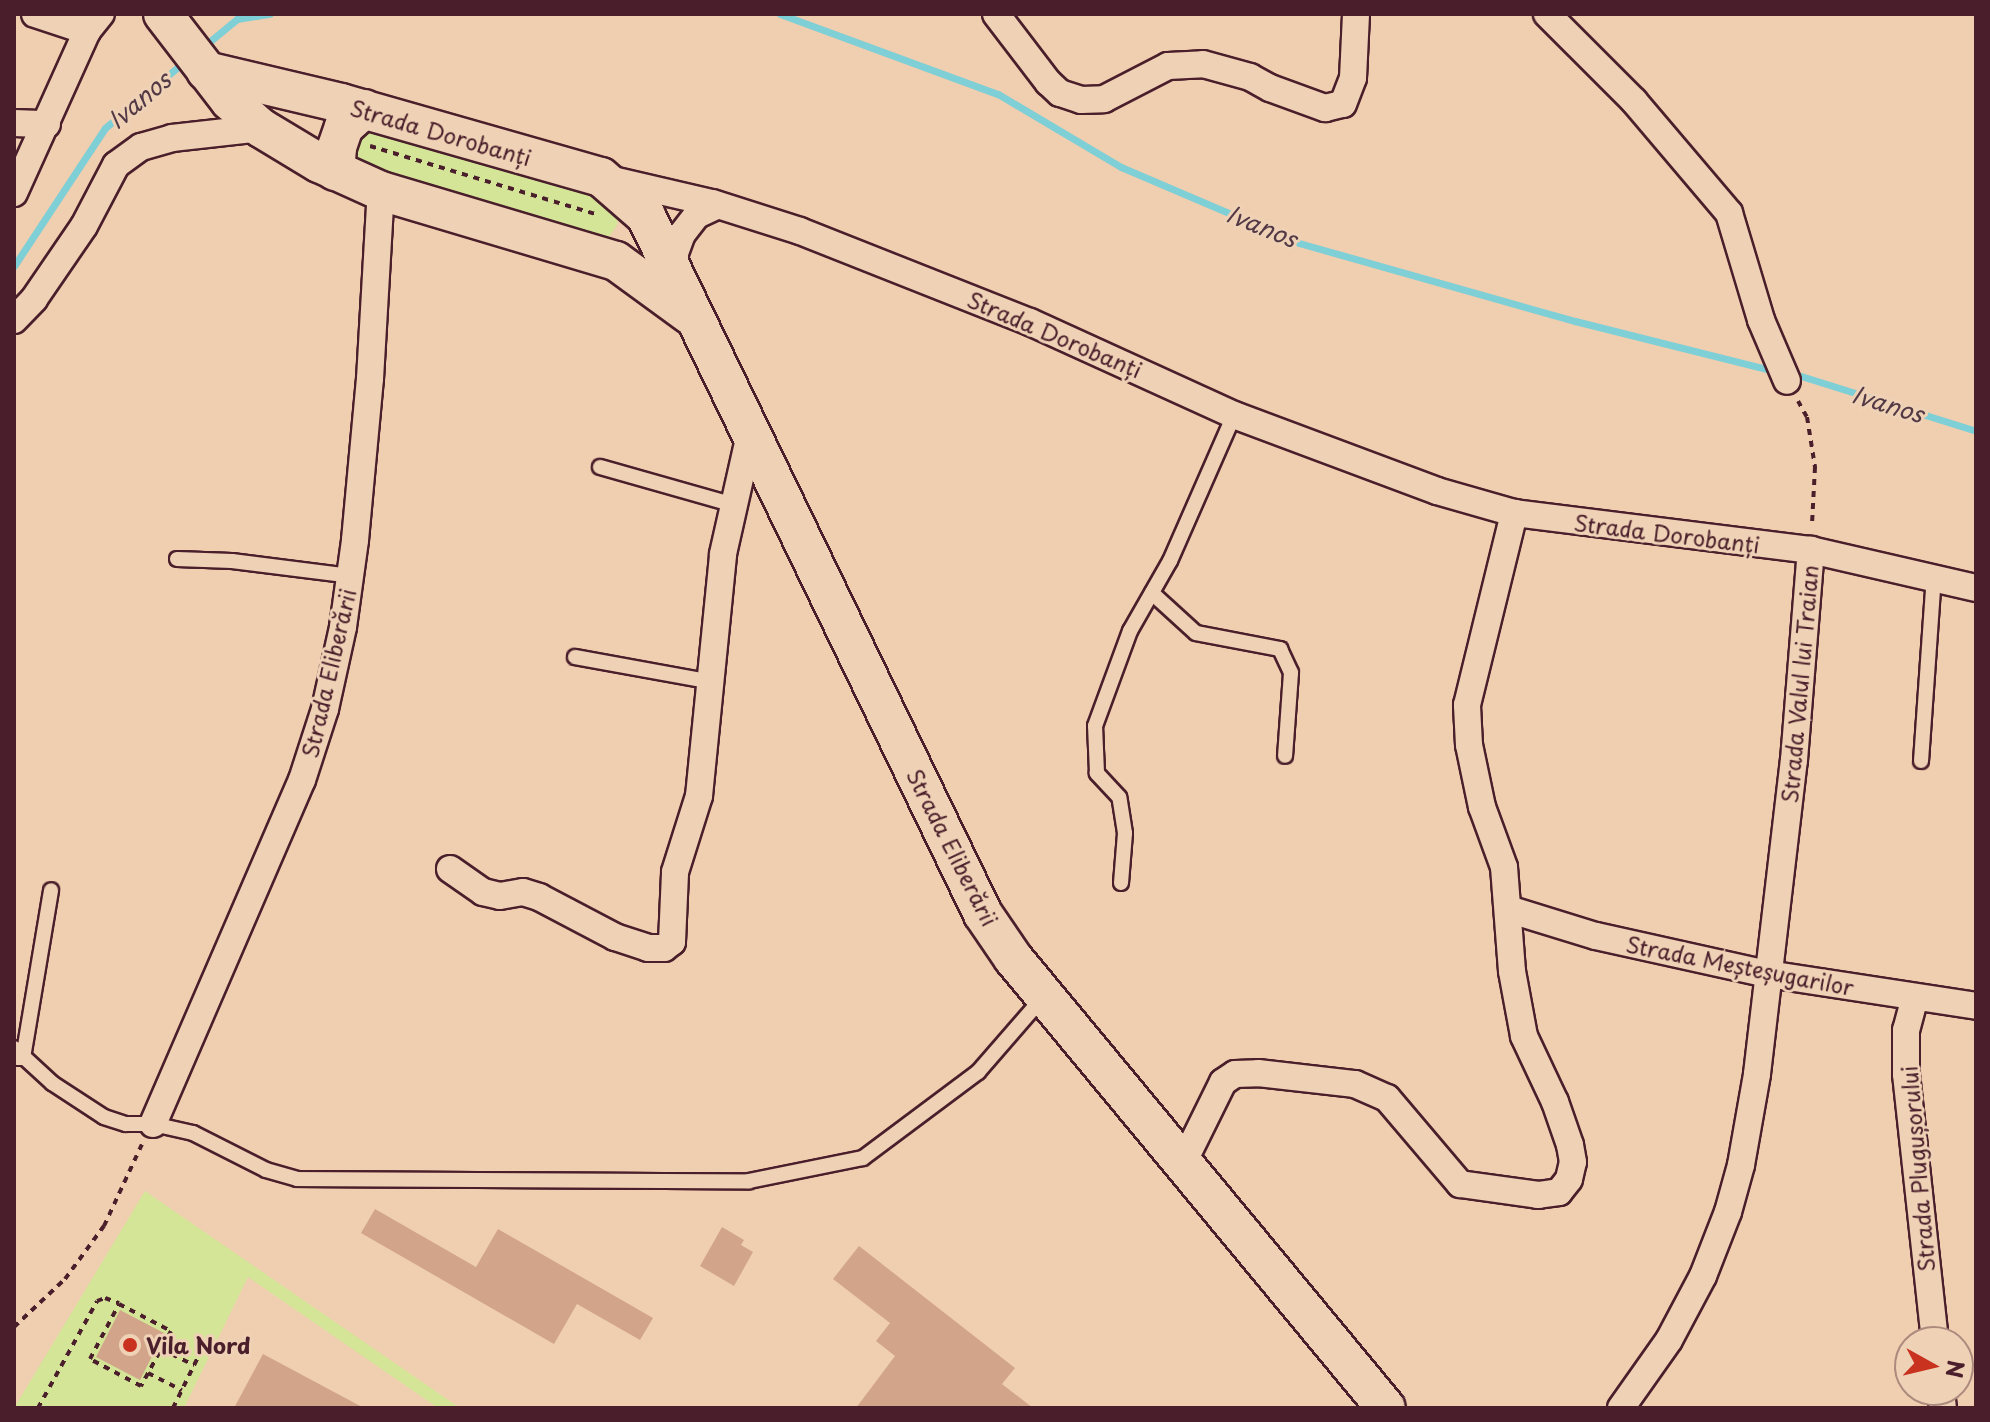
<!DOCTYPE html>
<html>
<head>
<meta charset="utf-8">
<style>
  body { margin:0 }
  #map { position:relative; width:1990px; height:1422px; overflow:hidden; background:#f0ceb0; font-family:"Playpen Sans",sans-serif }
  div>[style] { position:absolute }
  .green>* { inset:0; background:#d4e598 }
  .stream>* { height:7px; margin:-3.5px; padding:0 3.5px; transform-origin:3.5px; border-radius:3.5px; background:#7ecfd6 }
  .building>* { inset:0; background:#d2a58b }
  .path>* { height:4px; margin-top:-2px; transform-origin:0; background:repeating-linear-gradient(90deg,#4a1f2b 0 6px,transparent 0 12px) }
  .roads { filter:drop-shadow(2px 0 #4a1f2b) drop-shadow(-2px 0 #4a1f2b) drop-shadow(0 2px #4a1f2b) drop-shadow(0 -2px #4a1f2b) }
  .lane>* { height:14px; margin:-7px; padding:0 7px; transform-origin:7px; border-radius:7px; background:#efd2b6 }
  .street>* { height:26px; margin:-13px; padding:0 13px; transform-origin:13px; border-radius:13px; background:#efd2b6 }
  .secondary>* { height:38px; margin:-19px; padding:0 19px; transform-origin:19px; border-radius:19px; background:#efd2b6 }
  .dots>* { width:22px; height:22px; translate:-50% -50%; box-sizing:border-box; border:4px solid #efd2b6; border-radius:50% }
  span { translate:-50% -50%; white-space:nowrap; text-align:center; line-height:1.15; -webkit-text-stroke:6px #efd2b6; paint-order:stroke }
  .street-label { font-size:22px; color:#4a1f2b }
  .poi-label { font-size:22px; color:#4a1f2b; font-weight:700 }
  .left { translate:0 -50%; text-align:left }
  .water-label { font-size:24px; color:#523945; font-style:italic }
  .frame { position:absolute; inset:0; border:16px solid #4a1f2b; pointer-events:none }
  .north { position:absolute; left:1894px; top:1326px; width:80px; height:80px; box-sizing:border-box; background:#efd2b6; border:2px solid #ad8a7e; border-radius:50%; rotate:98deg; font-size:22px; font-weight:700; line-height:32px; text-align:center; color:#4a1f2b }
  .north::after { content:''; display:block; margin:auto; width:28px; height:36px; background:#c8321e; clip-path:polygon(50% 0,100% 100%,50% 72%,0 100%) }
</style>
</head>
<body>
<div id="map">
  <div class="green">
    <i style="clip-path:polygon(368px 122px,608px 194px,619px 209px,617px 225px,609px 237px,594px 242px,360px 172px,349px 159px)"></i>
    <i style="clip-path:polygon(145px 1191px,460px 1408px,438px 1408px,248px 1277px,184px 1408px,14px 1408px)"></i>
  </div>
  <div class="stream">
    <i style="left:780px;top:14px;width:232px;rotate:20.2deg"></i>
    <i style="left:998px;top:94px;width:143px;rotate:30.7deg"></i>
    <i style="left:1121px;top:167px;width:194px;rotate:23.1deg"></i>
    <i style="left:1299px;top:243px;width:287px;rotate:15.8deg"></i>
    <i style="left:1575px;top:321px;width:201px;rotate:14.1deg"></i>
    <i style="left:203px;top:47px;width:44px;rotate:-39.5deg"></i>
    <i style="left:237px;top:19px;width:33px;rotate:-9deg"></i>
    <i style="left:14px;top:266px;width:165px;rotate:-56.6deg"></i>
    <i style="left:105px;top:128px;width:103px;rotate:-39.9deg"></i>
    <i style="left:1801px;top:376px;width:183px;rotate:17.4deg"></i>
  </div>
  <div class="building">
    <i style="clip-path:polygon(375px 1209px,476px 1267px,498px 1229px,653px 1318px,640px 1340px,577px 1304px,554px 1344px,361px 1233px)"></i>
    <i style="clip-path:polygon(722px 1227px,744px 1240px,741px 1245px,753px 1252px,734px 1286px,700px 1266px)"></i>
    <i style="clip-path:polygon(859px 1246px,1015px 1368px,1002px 1384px,1033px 1408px,856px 1408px,895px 1356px,876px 1341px,890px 1323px,833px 1279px)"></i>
    <i style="clip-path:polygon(120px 1310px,164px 1333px,140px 1380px,96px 1357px)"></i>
    <i style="clip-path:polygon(263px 1354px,364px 1408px,234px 1408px)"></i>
  </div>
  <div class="path">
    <i style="left:370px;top:146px;width:235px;rotate:16.8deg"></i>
    <i style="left:1798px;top:401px;width:18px;rotate:61deg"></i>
    <i style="left:1807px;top:417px;width:51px;rotate:80.9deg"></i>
    <i style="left:1815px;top:467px;width:58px;rotate:93deg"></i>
    <i style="left:119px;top:1304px;width:59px;rotate:27.4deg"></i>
    <i style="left:171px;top:1331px;width:63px;rotate:118.6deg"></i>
    <i style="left:141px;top:1386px;width:58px;rotate:-152.1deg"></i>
    <i style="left:90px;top:1359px;width:62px;rotate:-62.2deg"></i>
    <i style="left:14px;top:1327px;width:70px;rotate:-43.3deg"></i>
    <i style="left:65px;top:1279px;width:66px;rotate:-53.7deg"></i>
    <i style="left:104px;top:1226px;width:90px;rotate:-65.1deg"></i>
    <i style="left:161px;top:1349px;width:37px;rotate:26deg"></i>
    <i style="left:148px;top:1373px;width:38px;rotate:27deg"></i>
    <i style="left:38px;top:1408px;width:122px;rotate:-61.1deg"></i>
    <i style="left:97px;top:1301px;width:9px;rotate:-21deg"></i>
    <i style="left:105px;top:1298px;width:15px;rotate:20deg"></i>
    <i style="left:173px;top:1408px;width:70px;rotate:-63.8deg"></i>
  </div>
  <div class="roads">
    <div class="lane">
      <i style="left:600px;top:467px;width:139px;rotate:15.8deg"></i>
      <i style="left:177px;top:559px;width:55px;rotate:2.1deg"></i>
      <i style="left:232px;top:561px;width:119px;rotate:7.2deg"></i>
      <i style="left:1152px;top:593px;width:59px;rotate:42.3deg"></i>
      <i style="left:1196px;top:633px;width:86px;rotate:10.8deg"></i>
      <i style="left:1280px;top:649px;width:26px;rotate:65deg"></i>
      <i style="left:1291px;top:673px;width:83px;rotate:94.1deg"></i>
      <i style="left:575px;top:657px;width:139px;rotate:10.3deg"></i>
      <i style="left:1921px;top:761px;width:184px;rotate:-86deg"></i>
      <i style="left:1121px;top:883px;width:50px;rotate:-85.4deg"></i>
      <i style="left:1125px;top:833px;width:36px;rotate:-99deg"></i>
      <i style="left:1119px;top:797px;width:33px;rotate:-133deg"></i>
      <i style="left:1097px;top:773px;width:47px;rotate:-92.4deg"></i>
      <i style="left:1095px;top:726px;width:101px;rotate:-69.8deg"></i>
      <i style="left:1130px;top:631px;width:81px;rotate:-60.3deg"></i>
      <i style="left:1170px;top:561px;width:159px;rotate:-66.3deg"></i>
      <i style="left:14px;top:1048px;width:52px;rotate:42.6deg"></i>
      <i style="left:52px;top:1083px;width:62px;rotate:33.2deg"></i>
      <i style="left:104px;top:1117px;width:23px;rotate:18deg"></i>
      <i style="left:126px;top:1124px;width:27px"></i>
      <i style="left:153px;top:1124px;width:41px;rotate:12.7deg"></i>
      <i style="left:193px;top:1133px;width:82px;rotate:26.9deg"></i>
      <i style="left:266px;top:1170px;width:32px;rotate:16deg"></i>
      <i style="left:297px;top:1179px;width:452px;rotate:0.3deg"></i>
      <i style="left:749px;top:1181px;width:116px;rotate:-11.4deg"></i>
      <i style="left:863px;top:1158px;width:144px;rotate:-36.8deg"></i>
      <i style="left:978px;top:1072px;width:101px;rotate:-49deg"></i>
      <i style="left:17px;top:1058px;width:6px"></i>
      <i style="left:23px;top:1058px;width:170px;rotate:-80.5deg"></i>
    </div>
    <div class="street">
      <i style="left:35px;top:14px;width:55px;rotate:18.1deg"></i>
      <i style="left:996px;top:14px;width:86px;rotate:52.6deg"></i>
      <i style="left:1048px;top:82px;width:16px;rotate:43deg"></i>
      <i style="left:1060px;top:93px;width:22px;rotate:18deg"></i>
      <i style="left:1081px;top:100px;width:23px;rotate:-2deg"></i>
      <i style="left:1104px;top:99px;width:72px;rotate:-27.3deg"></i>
      <i style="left:1168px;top:66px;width:35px;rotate:-3deg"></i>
      <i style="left:1203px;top:64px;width:49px;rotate:15.5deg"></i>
      <i style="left:1250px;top:77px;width:23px;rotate:29deg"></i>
      <i style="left:1270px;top:88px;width:59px;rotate:20deg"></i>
      <i style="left:1325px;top:108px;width:18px;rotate:-13deg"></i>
      <i style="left:1343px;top:104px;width:28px;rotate:-69deg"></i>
      <i style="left:1353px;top:78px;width:64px;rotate:-87.3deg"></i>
      <i style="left:1547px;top:14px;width:123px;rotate:45deg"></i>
      <i style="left:1634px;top:101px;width:147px;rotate:49.7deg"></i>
      <i style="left:1729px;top:213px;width:112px;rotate:73.3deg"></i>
      <i style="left:1761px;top:320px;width:66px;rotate:66.9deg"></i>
      <i style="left:14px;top:123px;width:33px;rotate:2deg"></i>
      <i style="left:608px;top:179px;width:107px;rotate:13deg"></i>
      <i style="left:712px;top:203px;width:92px;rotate:17.7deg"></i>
      <i style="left:800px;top:231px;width:247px;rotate:21.6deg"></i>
      <i style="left:1030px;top:322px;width:224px;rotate:24.5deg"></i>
      <i style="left:1234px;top:415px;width:217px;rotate:20.5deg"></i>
      <i style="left:1437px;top:491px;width:80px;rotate:15.9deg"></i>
      <i style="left:1514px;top:513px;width:299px;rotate:7.1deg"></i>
      <i style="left:1811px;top:550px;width:169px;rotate:13deg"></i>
      <i style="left:14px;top:193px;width:178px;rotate:-65.7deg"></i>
      <i style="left:87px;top:31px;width:22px;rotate:-51deg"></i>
      <i style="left:675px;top:274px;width:21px;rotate:-90deg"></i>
      <i style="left:675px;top:253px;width:20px;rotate:-70deg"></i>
      <i style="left:682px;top:234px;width:24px;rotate:-52deg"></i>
      <i style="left:697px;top:215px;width:23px;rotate:-25deg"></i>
      <i style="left:14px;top:320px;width:29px;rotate:-46deg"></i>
      <i style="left:34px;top:299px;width:88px;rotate:-55.6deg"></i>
      <i style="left:84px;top:226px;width:69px;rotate:-62.3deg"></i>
      <i style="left:116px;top:165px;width:31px;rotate:-36deg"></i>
      <i style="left:141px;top:147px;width:32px;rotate:-16deg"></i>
      <i style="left:172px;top:138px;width:90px;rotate:-6.4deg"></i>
      <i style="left:450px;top:869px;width:40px;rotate:34.9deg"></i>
      <i style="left:483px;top:892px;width:17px;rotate:13deg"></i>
      <i style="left:500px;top:896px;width:23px;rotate:-10deg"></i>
      <i style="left:523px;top:892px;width:17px;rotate:17deg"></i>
      <i style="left:539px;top:897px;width:86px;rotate:27.8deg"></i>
      <i style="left:615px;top:937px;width:35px;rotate:18deg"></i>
      <i style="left:648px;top:948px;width:16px"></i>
      <i style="left:664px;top:948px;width:10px;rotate:-37deg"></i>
      <i style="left:672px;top:942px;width:70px;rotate:-87.5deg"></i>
      <i style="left:675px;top:872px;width:80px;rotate:-72.5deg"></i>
      <i style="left:699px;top:796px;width:243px;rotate:-84.3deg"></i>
      <i style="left:723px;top:554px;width:127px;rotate:-77.3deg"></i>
      <i style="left:1508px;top:909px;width:92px;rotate:17.1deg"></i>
      <i style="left:1596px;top:936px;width:176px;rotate:12.5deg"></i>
      <i style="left:1768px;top:974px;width:210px;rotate:8.7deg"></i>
      <i style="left:1915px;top:997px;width:34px;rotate:105deg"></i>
      <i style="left:1906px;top:1030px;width:44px;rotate:90deg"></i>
      <i style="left:1906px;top:1074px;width:270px;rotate:83.8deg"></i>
      <i style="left:153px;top:1124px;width:375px;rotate:-66.6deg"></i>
      <i style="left:302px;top:780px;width:75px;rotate:-72.1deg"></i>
      <i style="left:325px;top:709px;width:84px;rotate:-77.6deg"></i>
      <i style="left:343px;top:627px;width:88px;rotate:-82.1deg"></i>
      <i style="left:355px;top:540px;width:162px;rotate:-84.7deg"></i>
      <i style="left:370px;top:379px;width:188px;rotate:-86.7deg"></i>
      <i style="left:1183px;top:1163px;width:90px;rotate:-63.7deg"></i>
      <i style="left:1223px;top:1082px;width:14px;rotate:-34deg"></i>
      <i style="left:1235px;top:1074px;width:23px;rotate:-2deg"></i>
      <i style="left:1258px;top:1073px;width:98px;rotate:6.5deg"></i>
      <i style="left:1355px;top:1084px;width:35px;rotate:24deg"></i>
      <i style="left:1387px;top:1098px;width:113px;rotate:49.7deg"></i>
      <i style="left:1460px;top:1184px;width:79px;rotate:8deg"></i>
      <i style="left:1538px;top:1195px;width:21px;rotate:-8deg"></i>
      <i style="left:1559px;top:1192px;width:16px;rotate:-52deg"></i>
      <i style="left:1569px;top:1179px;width:17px;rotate:-77deg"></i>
      <i style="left:1573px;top:1162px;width:17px;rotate:-100deg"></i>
      <i style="left:1570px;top:1145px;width:46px;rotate:-109.2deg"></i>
      <i style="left:1555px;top:1102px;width:73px;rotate:-115.2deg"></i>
      <i style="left:1524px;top:1036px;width:66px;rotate:-100.5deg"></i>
      <i style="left:1512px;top:971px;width:104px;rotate:-94.4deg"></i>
      <i style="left:1504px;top:867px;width:64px;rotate:-110.1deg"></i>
      <i style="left:1482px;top:807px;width:63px;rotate:-101.8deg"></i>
      <i style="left:1469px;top:745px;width:40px;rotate:-92.9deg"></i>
      <i style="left:1467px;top:705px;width:198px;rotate:-76.2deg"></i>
      <i style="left:1941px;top:1390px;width:18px;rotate:84deg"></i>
      <i style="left:1621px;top:1408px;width:83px;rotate:-54.8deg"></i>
      <i style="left:1669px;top:1340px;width:72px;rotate:-62deg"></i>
      <i style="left:1703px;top:1276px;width:69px;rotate:-68.7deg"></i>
      <i style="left:1728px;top:1212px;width:49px;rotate:-74.5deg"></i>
      <i style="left:1741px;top:1165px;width:92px;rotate:-80deg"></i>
      <i style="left:1757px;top:1074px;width:316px;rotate:-83.3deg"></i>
      <i style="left:1794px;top:760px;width:211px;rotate:-85.4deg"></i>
    </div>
    <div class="secondary">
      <i style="left:163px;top:14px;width:110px;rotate:52.4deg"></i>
      <i style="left:230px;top:101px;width:41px;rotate:41.1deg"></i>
      <i style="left:261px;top:128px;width:68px;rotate:31.1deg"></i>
      <i style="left:319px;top:163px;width:68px;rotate:24.3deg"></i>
      <i style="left:381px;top:191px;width:245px;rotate:16.6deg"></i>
      <i style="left:616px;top:261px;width:92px;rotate:36.1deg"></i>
      <i style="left:206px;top:71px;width:139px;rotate:13.3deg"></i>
      <i style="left:341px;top:103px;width:270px;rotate:15.9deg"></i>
      <i style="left:601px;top:177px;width:60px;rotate:40.9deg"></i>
      <i style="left:646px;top:216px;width:775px;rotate:64.23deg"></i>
      <i style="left:983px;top:914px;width:53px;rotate:55.7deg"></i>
      <i style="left:1013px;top:958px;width:584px;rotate:50.35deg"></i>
      <i style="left:335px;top:171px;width:24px;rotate:-85deg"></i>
      <i style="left:337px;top:147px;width:21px;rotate:-71deg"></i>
      <i style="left:344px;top:127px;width:27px;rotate:-42deg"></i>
    </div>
  </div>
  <div class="dots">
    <i style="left:130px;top:1345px;background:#c8321e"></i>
  </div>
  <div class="street-label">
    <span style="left:441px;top:132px;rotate:16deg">Strada Dorobanți</span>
    <span style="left:1055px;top:334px;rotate:23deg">Strada Dorobanți</span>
    <span style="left:1667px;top:533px;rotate:7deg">Strada Dorobanți</span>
    <span style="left:328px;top:673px;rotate:-77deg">Strada Eliberării</span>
    <span style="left:1799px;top:684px;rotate:-85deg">Strada Valul lui Traian</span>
    <span style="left:953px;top:847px;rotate:63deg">Strada Eliberării</span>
    <span style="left:1740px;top:965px;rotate:11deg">Strada Meșteșugarilor</span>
    <span style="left:1917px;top:1169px;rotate:-95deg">Strada Plugușorului</span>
  </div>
  <div class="poi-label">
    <span class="left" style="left:146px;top:1345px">Vila Nord</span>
  </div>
  <div class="water-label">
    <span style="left:139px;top:100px;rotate:-40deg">Ivanos</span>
    <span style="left:1262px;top:226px;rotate:22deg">Ivanos</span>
    <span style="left:1888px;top:404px;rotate:17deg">Ivanos</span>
  </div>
  <div class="frame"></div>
  <div class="north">N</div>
</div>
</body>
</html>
